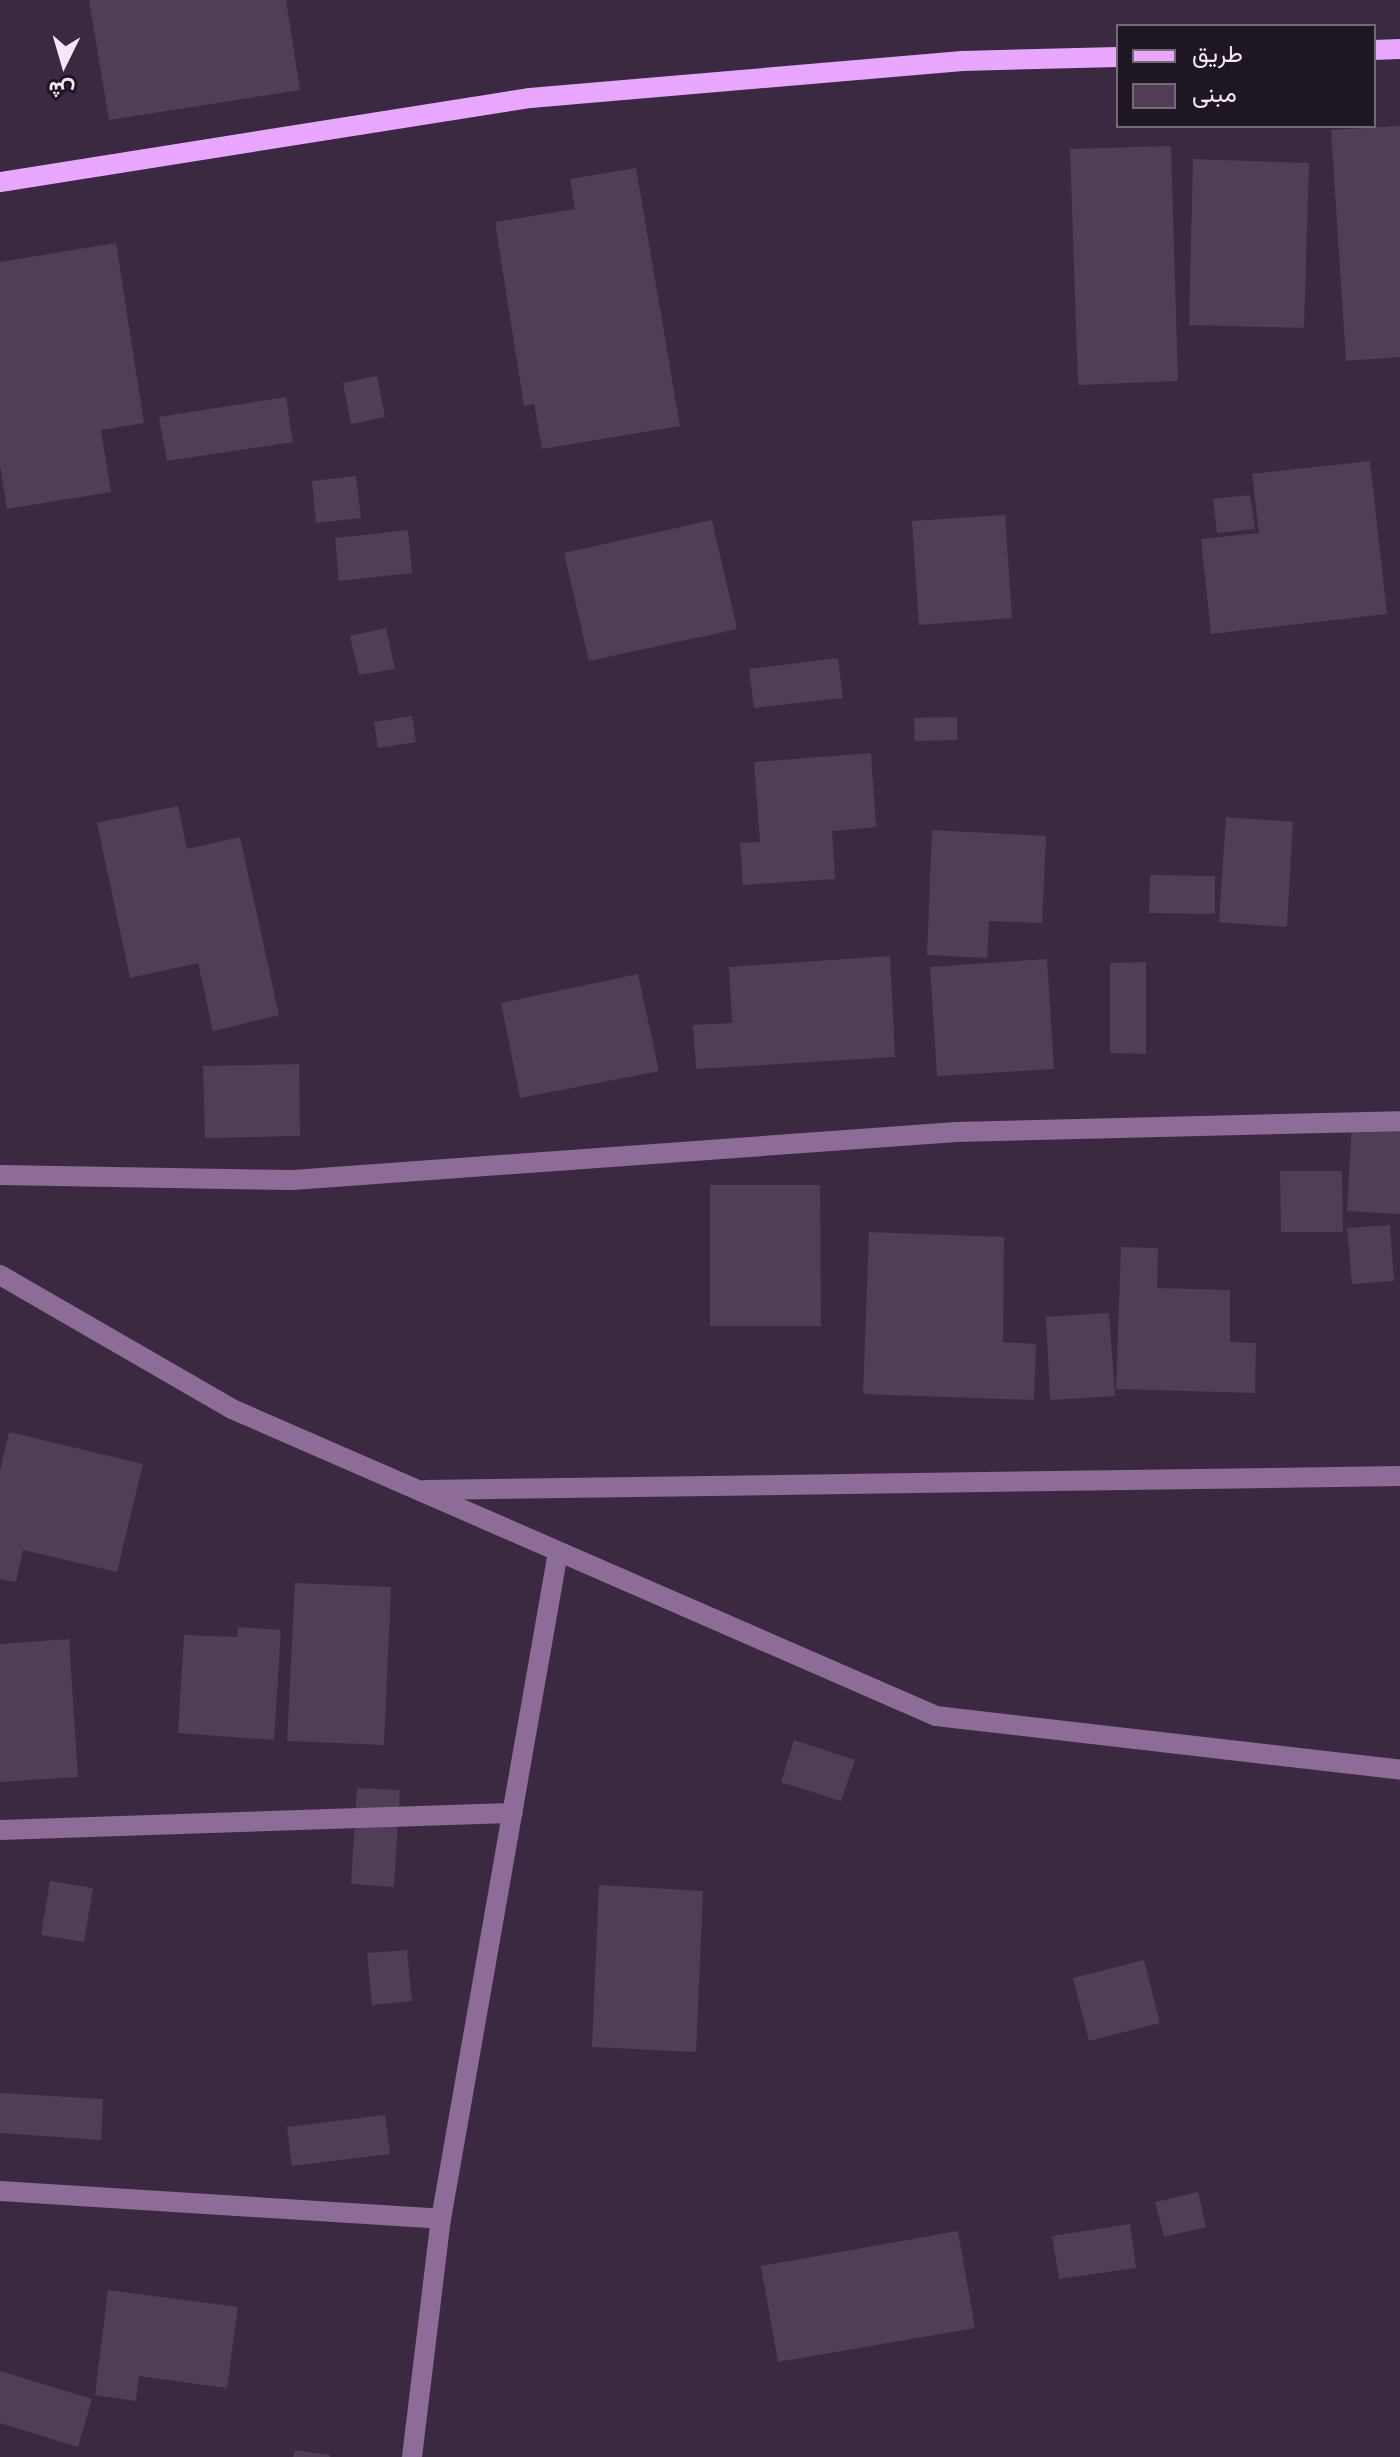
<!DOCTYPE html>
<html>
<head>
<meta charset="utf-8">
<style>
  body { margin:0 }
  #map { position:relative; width:1400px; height:2457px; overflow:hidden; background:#3b2941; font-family:Overpass,Vazirmatn,sans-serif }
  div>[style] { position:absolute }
  .building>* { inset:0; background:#503d56 }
  .minor>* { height:20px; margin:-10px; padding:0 10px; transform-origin:10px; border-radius:10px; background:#8d6d97 }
  .major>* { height:20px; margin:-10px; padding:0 10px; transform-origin:10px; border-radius:10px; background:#e9a6fe }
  span { translate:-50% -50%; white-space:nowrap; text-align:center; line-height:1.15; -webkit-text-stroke:7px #1e1620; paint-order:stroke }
  .legend { position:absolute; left:1116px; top:24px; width:260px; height:104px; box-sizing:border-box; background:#1e1620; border:2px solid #736a76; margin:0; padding:10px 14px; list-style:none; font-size:24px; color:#f3e7f7 }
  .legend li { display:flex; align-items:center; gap:16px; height:40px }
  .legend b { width:40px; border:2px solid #736a76 }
  .north { position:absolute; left:24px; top:24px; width:80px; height:80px; -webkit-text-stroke:6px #1e1620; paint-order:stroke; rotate:185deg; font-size:22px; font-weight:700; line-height:32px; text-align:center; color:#f3e7f7 }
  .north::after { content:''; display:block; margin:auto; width:28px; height:36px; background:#f3e7f7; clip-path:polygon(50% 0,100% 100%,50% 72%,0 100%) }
</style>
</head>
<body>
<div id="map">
  <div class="building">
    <i style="clip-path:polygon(89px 0,286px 0,300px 90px,109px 120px)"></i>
    <i style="clip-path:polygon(1400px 126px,1400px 357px,1346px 361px,1331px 130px)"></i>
    <i style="clip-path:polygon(1171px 146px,1178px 381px,1078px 385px,1070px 149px)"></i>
    <i style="clip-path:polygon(1193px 159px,1309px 163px,1304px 328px,1189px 325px)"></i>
    <i style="clip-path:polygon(636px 168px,680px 426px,542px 449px,534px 404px,524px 406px,495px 222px,575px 209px,570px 179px)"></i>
    <i style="clip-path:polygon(116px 243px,144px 423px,101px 430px,111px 492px,7px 509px,0 465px,0 262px)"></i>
    <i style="clip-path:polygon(377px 376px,385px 417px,351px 424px,343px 383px)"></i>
    <i style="clip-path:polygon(286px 397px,293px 442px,167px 461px,159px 417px)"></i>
    <i style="clip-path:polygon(1370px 461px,1387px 614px,1211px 634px,1201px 539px,1259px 533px,1252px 474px)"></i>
    <i style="clip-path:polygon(356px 476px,361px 518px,316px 523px,312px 481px)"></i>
    <i style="clip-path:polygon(1250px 495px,1255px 529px,1217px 533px,1213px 499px)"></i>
    <i style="clip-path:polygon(1005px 515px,1012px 618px,919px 625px,912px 521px)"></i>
    <i style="clip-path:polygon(712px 520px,737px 629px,589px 661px,564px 553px)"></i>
    <i style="clip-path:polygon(408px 530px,412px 573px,339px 581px,335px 538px)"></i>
    <i style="clip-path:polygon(386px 628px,395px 669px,359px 675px,350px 636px)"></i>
    <i style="clip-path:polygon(838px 658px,843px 698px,754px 708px,749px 669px)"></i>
    <i style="clip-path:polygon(412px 716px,416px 742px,378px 748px,374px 722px)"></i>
    <i style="clip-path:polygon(957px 717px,957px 740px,915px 741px,914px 718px)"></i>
    <i style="clip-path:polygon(871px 753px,876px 827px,832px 831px,835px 879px,743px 885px,740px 843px,760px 842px,754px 762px)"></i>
    <i style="clip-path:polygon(178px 806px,187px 849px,240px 837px,279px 1015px,213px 1031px,198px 963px,130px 978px,97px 823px)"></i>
    <i style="clip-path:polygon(1226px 817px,1293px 822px,1287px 927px,1219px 922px)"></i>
    <i style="clip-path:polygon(932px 830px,1046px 836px,1042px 923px,989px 921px,987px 958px,927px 955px)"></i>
    <i style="clip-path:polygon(1150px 875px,1215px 876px,1215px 914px,1149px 913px)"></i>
    <i style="clip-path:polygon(890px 956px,895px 1057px,696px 1069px,693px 1025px,732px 1023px,729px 967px)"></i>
    <i style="clip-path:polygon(1047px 959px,1054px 1069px,937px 1076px,930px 967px)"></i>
    <i style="clip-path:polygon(1146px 962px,1146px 1054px,1110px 1053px,1110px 963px)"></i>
    <i style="clip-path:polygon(638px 974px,659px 1071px,520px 1098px,501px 1003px)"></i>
    <i style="clip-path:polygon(299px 1064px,300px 1136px,205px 1138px,203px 1066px)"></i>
    <i style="clip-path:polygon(1352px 1121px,1400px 1123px,1400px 1214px,1347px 1211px)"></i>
    <i style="clip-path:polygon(1280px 1171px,1342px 1171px,1343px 1232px,1281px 1232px)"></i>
    <i style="clip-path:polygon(710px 1185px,820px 1185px,821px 1326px,710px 1326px)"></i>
    <i style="clip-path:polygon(1390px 1225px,1394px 1281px,1352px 1284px,1347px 1228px)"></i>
    <i style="clip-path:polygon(869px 1232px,1004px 1237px,1003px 1342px,1036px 1344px,1034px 1400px,863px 1394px)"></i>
    <i style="clip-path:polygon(1121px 1247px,1158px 1248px,1157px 1288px,1230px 1290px,1230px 1342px,1256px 1343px,1255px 1393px,1116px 1389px)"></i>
    <i style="clip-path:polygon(1109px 1313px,1115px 1396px,1050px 1400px,1046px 1317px)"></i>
    <i style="clip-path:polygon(9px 1432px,143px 1464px,117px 1572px,23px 1550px,16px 1582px,0 1579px,0 1471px)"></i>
    <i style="clip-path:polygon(295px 1583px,391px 1587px,384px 1745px,287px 1741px)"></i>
    <i style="clip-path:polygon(238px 1627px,281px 1630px,274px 1740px,178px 1733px,184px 1635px,237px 1637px)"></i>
    <i style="clip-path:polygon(69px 1639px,78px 1777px,0 1782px,0 1644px)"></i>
    <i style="clip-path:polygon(794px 1740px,855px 1760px,841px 1801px,781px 1782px)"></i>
    <i style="clip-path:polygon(357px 1788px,400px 1790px,394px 1887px,351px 1884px)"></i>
    <i style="clip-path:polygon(50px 1881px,93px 1888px,84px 1942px,41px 1935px)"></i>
    <i style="clip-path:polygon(599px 1885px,703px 1891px,696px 2052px,592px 2047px)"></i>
    <i style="clip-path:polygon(407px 1950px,412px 2001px,372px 2005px,367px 1953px)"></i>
    <i style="clip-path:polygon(1144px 1960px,1160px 2023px,1089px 2041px,1073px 1978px)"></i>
    <i style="clip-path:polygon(0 2093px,103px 2099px,101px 2140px,0 2133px)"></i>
    <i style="clip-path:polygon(385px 2115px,390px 2154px,292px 2166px,287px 2127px)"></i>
    <i style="clip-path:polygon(1198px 2192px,1206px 2227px,1164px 2237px,1155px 2202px)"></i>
    <i style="clip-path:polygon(1130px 2224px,1136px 2268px,1059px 2279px,1052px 2236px)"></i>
    <i style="clip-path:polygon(958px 2231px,975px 2328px,778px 2362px,761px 2266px)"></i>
    <i style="clip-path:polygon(108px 2290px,238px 2307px,227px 2388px,139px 2376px,136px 2401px,95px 2395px)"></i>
    <i style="clip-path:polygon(0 2371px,92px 2399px,78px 2447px,0 2423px)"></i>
    <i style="clip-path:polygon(295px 2450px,330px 2455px,330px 2457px,293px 2457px)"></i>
  </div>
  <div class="minor">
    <i style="left:0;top:1175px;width:293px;rotate:1deg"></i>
    <i style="left:293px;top:1180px;width:665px;rotate:-4.14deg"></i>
    <i style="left:956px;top:1132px;width:444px;rotate:-1.4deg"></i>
    <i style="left:0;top:1275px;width:268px;rotate:30deg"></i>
    <i style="left:232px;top:1409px;width:768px;rotate:23.56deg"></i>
    <i style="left:936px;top:1716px;width:467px;rotate:6.6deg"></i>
    <i style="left:425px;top:1490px;width:975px;rotate:-0.82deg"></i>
    <i style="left:0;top:1830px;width:513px;rotate:-1.9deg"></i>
    <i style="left:0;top:2191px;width:442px;rotate:3.6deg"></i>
    <i style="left:441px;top:2219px;width:677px;rotate:-80.05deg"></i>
    <i style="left:412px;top:2457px;width:240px;rotate:-83.1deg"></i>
  </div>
  <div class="major">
    <i style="left:1374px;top:50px;width:26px;rotate:-2deg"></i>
    <i style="left:0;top:182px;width:537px;rotate:-9.01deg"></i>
    <i style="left:530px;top:98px;width:434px;rotate:-4.9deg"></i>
    <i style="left:962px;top:61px;width:156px;rotate:-1.5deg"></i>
  </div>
  <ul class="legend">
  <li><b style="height:10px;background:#e9a6fe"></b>طريق</li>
  <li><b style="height:22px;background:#503d56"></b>مبنى</li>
  </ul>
  <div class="north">ش</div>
</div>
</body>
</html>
